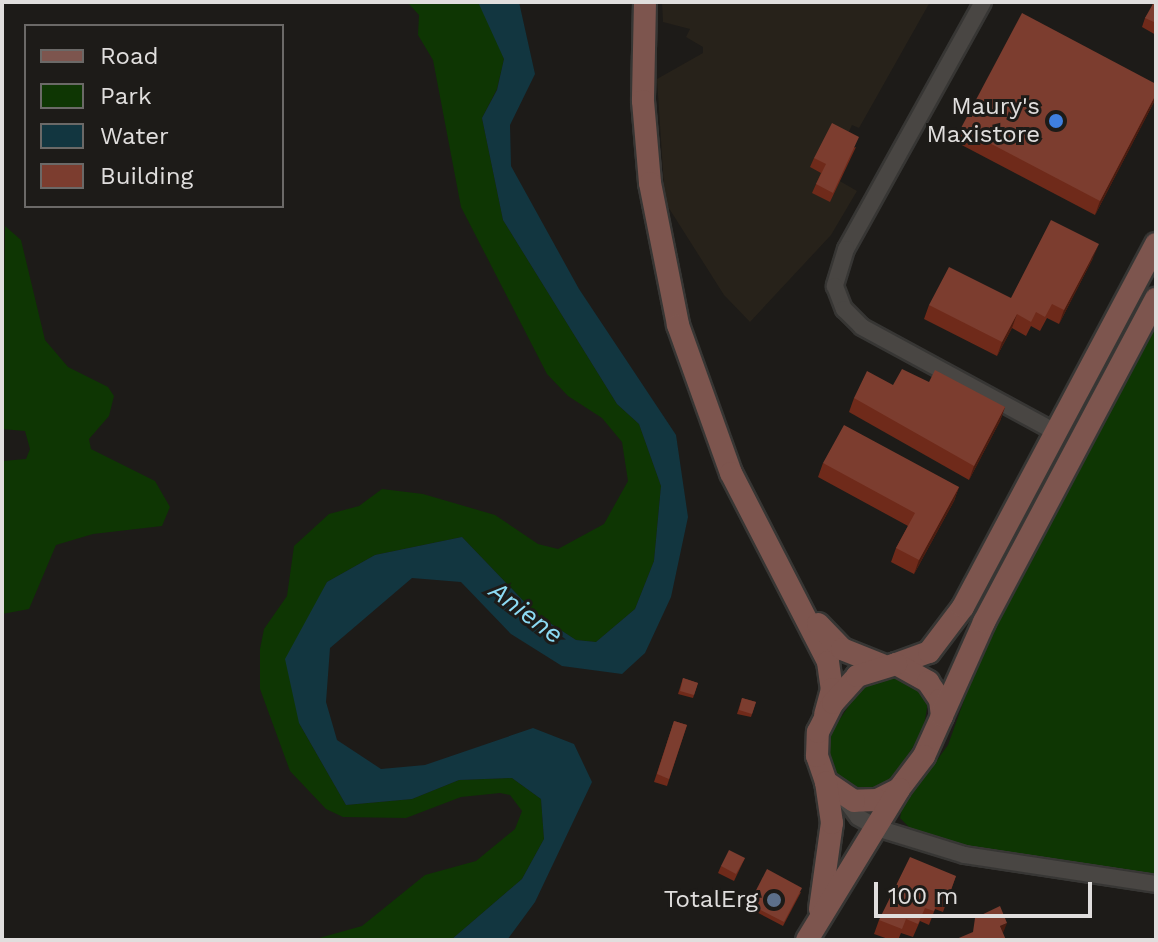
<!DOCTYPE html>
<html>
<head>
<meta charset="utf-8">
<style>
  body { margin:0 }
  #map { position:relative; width:1158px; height:942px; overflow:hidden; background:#1d1b18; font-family:"Work Sans",sans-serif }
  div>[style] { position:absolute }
  .built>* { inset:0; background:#27221a }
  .green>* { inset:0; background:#0e3603 }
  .water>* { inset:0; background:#123640 }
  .roads { filter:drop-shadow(2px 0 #373634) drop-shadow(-2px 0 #373634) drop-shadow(0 2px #373634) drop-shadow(0 -2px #373634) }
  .street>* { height:16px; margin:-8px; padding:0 8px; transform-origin:8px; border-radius:8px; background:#494643 }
  .secondary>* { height:22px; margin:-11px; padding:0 11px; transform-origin:11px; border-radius:11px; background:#7d554e }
  .wall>* { inset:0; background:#6f2a1a }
  .shaded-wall>* { inset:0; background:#491c10 }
  .building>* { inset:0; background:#7c3d2f }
  .dots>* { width:22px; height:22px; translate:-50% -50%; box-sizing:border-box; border:4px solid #1d1b18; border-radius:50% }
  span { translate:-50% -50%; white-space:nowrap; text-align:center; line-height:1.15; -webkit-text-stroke:6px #1d1b18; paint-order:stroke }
  .poi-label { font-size:24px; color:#e0dedd }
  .right { translate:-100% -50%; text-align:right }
  .water-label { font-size:26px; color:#8cdaf3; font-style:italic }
  .frame { position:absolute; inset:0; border:4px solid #e0dedd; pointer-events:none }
  .legend { position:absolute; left:24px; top:24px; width:260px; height:184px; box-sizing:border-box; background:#1d1b18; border:2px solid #6b6967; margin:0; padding:10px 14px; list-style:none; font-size:24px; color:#e0dedd }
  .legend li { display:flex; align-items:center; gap:16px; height:40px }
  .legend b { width:40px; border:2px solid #6b6967 }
  .scale { position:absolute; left:874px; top:882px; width:218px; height:36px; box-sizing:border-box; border:4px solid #e0dedd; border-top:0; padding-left:10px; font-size:24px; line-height:28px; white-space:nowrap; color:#e0dedd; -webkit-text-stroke:6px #1d1b18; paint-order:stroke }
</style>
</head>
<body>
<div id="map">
  <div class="built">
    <i style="clip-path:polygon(662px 2px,930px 2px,859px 128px,852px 125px,845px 140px,838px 180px,857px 191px,831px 235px,750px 322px,724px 295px,665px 202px,657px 79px,703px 53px,703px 47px,686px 37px,690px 29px,663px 22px)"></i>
  </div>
  <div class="green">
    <i style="clip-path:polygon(407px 2px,478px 2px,484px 9px,504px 59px,497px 89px,482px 118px,503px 220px,617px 404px,639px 424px,661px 486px,654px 561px,635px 609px,596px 642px,576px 640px,536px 614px,462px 537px,375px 555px,327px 582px,310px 617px,299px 723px,346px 805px,412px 799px,459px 780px,512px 778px,541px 799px,544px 839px,522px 879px,451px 940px,312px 940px,362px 926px,425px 875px,476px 861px,515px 829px,522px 811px,510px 795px,500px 793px,461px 797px,406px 818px,343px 817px,326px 809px,290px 771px,260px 689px,260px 649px,264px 629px,287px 596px,294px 546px,329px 514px,359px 506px,382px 489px,423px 494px,495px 515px,538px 544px,558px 549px,604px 524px,628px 481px,622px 442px,602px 418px,568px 396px,547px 374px,461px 207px,433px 60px,418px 35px,419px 15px)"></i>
    <i style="clip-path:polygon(5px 226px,21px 240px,45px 340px,68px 367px,108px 387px,114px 396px,109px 416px,89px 439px,91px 449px,155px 481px,170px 507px,162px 526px,93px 534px,56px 545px,29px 609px,2px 614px,2px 461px,26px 459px,30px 449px,25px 431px,2px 429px)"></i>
    <i style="clip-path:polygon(1156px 324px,1156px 875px,982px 853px,913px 831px,900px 818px,902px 808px,948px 745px,983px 647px)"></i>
    <i style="clip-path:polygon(893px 675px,914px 685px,928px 702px,923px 732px,892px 779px,872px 790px,854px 790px,839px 782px,827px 762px,829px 735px,863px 685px)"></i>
  </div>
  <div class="water">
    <i style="clip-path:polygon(478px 2px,519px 2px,535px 74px,510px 125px,511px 166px,579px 289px,676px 435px,688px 517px,671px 597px,645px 653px,622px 674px,562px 666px,511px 634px,461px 582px,412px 578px,330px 648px,326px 702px,337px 740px,381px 769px,425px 765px,533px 728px,574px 744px,592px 782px,535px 902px,507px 940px,451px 940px,522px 879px,544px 839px,541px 799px,512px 778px,459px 780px,412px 799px,346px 805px,299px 723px,285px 659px,327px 582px,375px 555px,462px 537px,536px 614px,576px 640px,596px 642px,635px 609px,654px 561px,661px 486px,639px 424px,617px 404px,503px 220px,482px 118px,497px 90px,504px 59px)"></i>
  </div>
  <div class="roads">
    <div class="street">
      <i style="left:983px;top:2px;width:282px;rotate:119deg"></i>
      <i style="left:846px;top:249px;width:39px;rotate:107deg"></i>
      <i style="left:835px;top:286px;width:25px;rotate:69deg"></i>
      <i style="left:844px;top:309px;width:25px;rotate:45deg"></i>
      <i style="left:862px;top:327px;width:220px;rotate:28.5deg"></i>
      <i style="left:843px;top:797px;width:25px;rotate:53deg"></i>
      <i style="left:858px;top:817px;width:22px;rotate:30deg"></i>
      <i style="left:877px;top:828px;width:92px;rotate:17.1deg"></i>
      <i style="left:965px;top:855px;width:193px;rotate:8.6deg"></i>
    </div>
    <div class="secondary">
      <i style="left:645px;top:2px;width:99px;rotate:91.2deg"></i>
      <i style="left:643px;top:101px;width:82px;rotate:85.1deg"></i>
      <i style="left:650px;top:183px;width:145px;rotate:78.8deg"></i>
      <i style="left:678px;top:325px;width:157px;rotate:70.3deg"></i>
      <i style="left:731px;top:473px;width:212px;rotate:62.8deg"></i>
      <i style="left:828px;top:662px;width:27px;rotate:82deg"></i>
      <i style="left:832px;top:689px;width:27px;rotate:105deg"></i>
      <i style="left:818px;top:624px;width:35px;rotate:46deg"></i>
      <i style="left:842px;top:649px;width:43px;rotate:21.8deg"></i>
      <i style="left:896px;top:664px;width:35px;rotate:-20deg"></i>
      <i style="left:929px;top:652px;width:56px;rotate:-52.9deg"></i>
      <i style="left:963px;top:607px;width:411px;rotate:-62deg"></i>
      <i style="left:896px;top:664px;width:37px;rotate:29deg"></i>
      <i style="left:928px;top:682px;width:22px;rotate:56deg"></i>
      <i style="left:940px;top:700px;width:16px;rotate:83deg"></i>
      <i style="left:942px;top:716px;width:44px;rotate:114.2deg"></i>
      <i style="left:924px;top:756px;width:41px;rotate:127.1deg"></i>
      <i style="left:899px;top:789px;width:25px;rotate:153deg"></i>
      <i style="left:877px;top:800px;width:23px;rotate:178deg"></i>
      <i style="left:854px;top:801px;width:34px;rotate:-146deg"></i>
      <i style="left:826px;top:782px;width:28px;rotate:-109deg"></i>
      <i style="left:817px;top:756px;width:24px;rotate:-88deg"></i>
      <i style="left:818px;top:732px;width:33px;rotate:-63deg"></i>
      <i style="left:833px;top:703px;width:36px;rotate:-48deg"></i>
      <i style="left:857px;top:676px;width:41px;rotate:-17.1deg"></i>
      <i style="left:942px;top:716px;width:103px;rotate:-65.9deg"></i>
      <i style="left:984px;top:622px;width:366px;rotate:-62deg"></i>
      <i style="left:820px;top:909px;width:87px;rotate:-82.1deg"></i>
      <i style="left:832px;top:823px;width:41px;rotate:-98.3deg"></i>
      <i style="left:807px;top:940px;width:177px;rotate:-58.6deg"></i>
    </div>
  </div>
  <div class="wall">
    <i style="clip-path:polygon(1156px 2px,1156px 35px,1142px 27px,1145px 18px)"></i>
    <i style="clip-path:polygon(1156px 84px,1155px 100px,1095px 215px,956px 142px,961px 128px)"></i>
    <i style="clip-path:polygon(856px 147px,830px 202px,812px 193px,821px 173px,810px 167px,814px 158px)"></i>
    <i style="clip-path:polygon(1093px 258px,1059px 324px,1047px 318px,1040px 331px,1031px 326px,1026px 336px,1012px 328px,997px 356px,924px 319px,929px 305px,1011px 298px)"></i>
    <i style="clip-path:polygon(929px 382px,1005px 407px,1000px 421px,969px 480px,849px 412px,854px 398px,893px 385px)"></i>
    <i style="clip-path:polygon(823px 463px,959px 487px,954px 501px,914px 574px,891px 562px,896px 548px,908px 526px,818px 477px)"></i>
    <i style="clip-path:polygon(683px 678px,698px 683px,693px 698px,678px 694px)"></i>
    <i style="clip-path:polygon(742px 698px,756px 702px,751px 717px,737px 714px)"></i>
    <i style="clip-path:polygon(674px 721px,687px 725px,667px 786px,654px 782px)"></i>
    <i style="clip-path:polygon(745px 858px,734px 881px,718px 873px,721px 866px)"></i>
    <i style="clip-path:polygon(956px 876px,943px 912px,935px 909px,929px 925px,920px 921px,913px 937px,901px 933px,898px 940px,891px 940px,874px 934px,879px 920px)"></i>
    <i style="clip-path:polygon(801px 892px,783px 926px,747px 907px,749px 904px)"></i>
  </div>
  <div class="shaded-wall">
    <i style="clip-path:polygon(1156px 94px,1155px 100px,1095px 215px,1100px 201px)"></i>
    <i style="clip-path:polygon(1099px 244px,1093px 258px,1059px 324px,1064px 310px)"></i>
    <i style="clip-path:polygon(1017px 314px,1012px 328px,997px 356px,1002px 342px)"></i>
    <i style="clip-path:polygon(1005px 407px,1000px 421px,969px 480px,974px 466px)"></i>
    <i style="clip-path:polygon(959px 487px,954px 501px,914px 574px,919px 560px)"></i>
    <i style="clip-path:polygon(1007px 923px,1003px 933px,1000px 926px)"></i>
  </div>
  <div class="building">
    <i style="clip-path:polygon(1154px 2px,1156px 2px,1156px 23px,1145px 18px)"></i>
    <i style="clip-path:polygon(1022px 13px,1156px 84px,1156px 94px,1100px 201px,961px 128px)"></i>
    <i style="clip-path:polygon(832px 123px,859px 137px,833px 193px,816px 184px,826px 164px,814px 158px)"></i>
    <i style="clip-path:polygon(1051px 220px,1099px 244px,1064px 310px,1052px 304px,1045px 317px,1036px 312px,1031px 322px,1017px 314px,1002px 342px,929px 305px,949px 267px,1011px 298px)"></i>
    <i style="clip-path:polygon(902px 369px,929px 382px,935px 370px,1005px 407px,974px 466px,854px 398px,867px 371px,893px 385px)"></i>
    <i style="clip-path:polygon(844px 425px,959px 487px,919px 560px,896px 548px,915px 513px,823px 463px)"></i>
    <i style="clip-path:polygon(683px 678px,698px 683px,694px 695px,680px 691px)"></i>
    <i style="clip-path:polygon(742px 698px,756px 702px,752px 714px,739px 710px)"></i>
    <i style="clip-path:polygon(674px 721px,687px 725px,669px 779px,657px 774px)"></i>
    <i style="clip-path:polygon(729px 850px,745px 858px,736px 874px,721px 866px)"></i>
    <i style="clip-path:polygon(910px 857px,956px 876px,948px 898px,940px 895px,934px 911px,925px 908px,918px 924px,906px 919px,902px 929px,879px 920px)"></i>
    <i style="clip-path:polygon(767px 869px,802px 888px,784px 922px,749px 904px)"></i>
    <i style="clip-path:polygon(1000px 906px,1007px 923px,1000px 926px,1006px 940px,954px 940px,973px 932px,975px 918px)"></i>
  </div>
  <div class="dots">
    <i style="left:1056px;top:121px;background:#3f7fe0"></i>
    <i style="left:774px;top:900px;background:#5c6f8a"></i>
  </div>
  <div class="poi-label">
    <span class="right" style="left:1040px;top:121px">Maury's<br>Maxistore</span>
    <span class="right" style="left:758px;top:900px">TotalErg</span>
  </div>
  <div class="water-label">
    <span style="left:526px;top:613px;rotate:37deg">Aniene</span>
  </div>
  <div class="frame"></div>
  <ul class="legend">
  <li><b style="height:10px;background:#7d554e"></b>Road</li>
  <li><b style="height:22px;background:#0e3603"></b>Park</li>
  <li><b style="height:22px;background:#123640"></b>Water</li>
  <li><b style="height:22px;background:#7c3d2f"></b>Building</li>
  </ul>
  <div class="scale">100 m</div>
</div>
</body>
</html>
